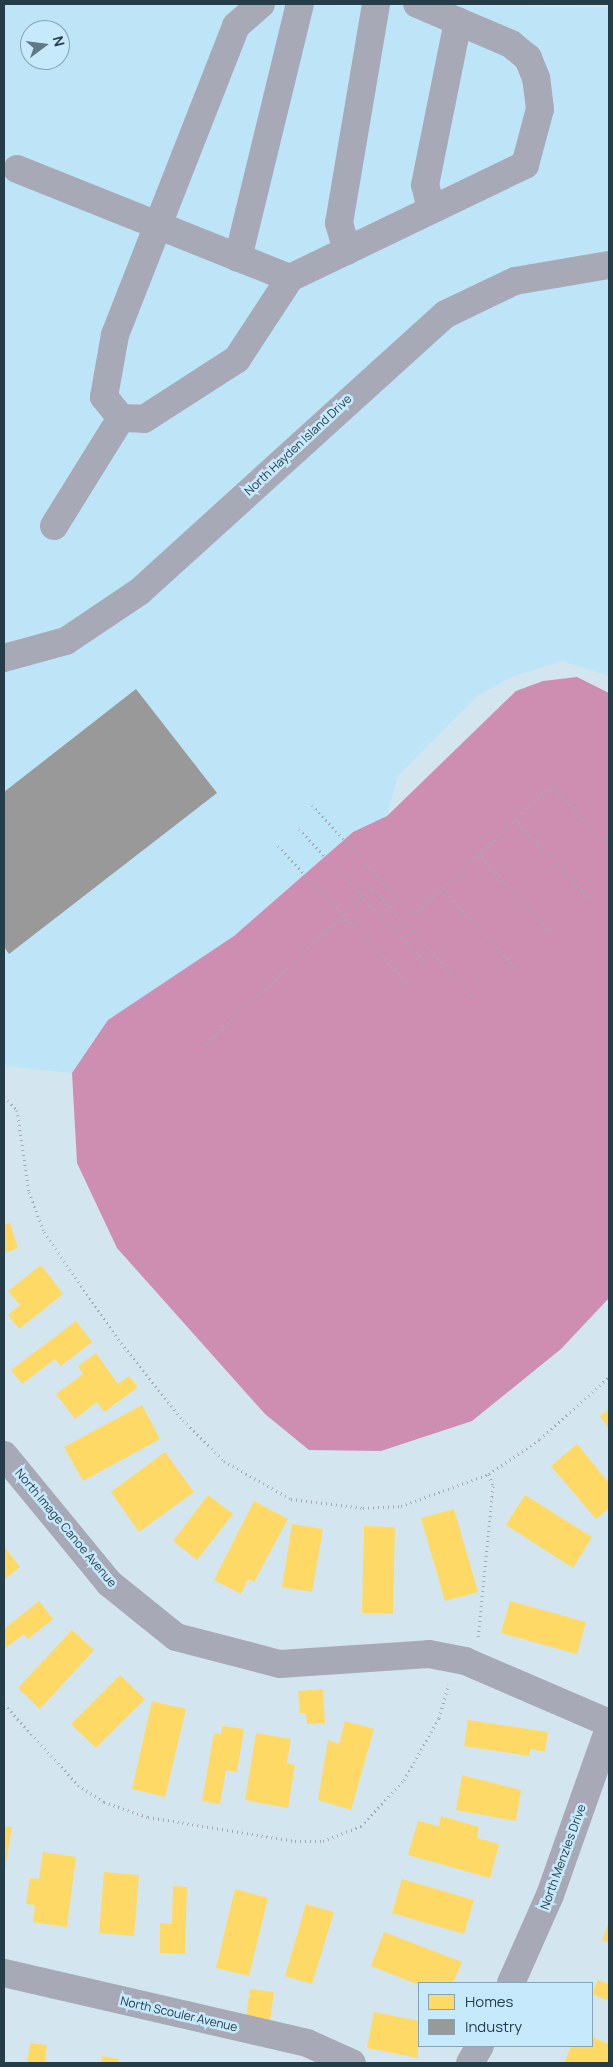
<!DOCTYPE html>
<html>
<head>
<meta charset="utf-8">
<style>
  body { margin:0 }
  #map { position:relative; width:613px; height:2067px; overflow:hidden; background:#d3e6f0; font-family:Manrope,sans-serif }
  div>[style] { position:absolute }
  .built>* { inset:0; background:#bee4f8 }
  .water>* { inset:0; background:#cd8eb2 }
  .homes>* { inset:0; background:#ffd966 }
  .industry>* { inset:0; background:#999 }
  .path>* { height:3px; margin-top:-1.5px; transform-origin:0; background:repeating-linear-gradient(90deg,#a3a9b4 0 1px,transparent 0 5px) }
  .minor>* { height:28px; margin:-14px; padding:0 14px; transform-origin:14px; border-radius:14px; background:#a8a9b7 }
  span { translate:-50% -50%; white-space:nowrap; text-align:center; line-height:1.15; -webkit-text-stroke:5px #c7e9fc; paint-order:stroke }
  .street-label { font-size:12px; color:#253d49 }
  .frame { position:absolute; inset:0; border:5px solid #253d49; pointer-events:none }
  .legend { position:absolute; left:418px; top:1982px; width:175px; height:65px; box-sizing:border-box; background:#c7e9fc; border:1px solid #86a4b4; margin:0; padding:6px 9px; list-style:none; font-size:15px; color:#253d49 }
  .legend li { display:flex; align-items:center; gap:10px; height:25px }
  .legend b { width:25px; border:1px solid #86a4b4 }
  .north { position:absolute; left:20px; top:20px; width:50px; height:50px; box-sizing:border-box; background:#c7e9fc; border:1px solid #86a4b4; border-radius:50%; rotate:75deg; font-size:14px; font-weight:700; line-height:20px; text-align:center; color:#253d49 }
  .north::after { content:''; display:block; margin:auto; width:18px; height:22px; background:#627883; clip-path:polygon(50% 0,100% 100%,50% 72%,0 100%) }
</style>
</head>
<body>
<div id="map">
  <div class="built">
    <i style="clip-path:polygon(evenodd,4px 4px,609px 7px,609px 676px,563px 661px,511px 677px,476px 697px,398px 776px,387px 816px,353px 832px,234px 936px,109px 1020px,72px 1073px,4px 1066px,4px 4px,30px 30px,60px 30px,60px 60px,30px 60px,30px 30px)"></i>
  </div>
  <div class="water">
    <i style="clip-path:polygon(577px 677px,609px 693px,609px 1298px,561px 1349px,472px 1421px,381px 1451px,309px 1450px,265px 1414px,117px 1248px,77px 1163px,72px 1073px,108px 1020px,234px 936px,353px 832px,387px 816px,516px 691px,543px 681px)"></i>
  </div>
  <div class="homes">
    <i style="clip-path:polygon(10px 1223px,18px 1248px,4px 1253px,4px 1225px)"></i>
    <i style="clip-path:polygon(41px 1265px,63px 1294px,19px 1329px,8px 1315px,20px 1305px,8px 1291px)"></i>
    <i style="clip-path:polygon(76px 1321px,92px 1342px,61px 1366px,55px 1359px,22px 1384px,11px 1370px)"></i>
    <i style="clip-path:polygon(96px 1353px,118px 1384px,129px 1376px,138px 1387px,104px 1412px,97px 1402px,75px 1419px,56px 1394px,83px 1374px,78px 1366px)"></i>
    <i style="clip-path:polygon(142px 1405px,160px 1439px,83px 1481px,64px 1447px)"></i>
    <i style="clip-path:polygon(609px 1409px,609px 1430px,600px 1416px)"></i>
    <i style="clip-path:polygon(577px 1444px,609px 1483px,609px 1508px,596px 1519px,551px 1466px)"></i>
    <i style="clip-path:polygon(165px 1452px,194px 1492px,139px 1532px,111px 1492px)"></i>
    <i style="clip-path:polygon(208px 1495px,233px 1514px,197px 1560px,173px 1541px)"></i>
    <i style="clip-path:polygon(525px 1495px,592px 1537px,573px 1568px,506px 1525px)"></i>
    <i style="clip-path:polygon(254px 1501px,288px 1519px,254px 1582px,248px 1579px,241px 1594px,214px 1580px)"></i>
    <i style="clip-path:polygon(454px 1509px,478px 1592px,445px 1601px,421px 1518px)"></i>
    <i style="clip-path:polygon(292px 1524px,323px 1529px,312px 1592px,282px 1587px)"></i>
    <i style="clip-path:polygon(364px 1526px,395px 1527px,393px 1614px,362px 1613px)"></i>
    <i style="clip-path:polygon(4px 1546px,20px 1567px,4px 1580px)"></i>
    <i style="clip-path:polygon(39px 1601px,53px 1619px,28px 1639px,24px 1634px,4px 1649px,4px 1629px)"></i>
    <i style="clip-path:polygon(510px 1601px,586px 1622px,577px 1654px,501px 1633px)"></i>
    <i style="clip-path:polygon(72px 1630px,94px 1650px,40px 1709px,18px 1688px)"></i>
    <i style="clip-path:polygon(120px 1675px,145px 1699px,96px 1748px,71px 1724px)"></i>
    <i style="clip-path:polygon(323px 1689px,325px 1723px,307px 1724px,306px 1713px,300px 1713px,298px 1691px)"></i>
    <i style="clip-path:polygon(152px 1701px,186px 1709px,165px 1797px,132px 1789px)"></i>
    <i style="clip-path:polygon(468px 1720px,548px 1732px,545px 1752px,530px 1749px,529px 1756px,464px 1746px)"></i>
    <i style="clip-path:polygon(345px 1721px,374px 1729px,351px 1810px,318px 1800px,328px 1740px,339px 1744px)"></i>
    <i style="clip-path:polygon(222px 1726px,244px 1729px,237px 1772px,226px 1770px,220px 1804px,202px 1801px,214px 1733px,221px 1734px)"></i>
    <i style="clip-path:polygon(256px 1733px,291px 1739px,287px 1763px,295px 1765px,288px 1808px,245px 1800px)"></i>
    <i style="clip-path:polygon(462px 1775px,521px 1790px,516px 1821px,456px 1810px)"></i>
    <i style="clip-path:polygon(441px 1816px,479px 1827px,477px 1838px,499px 1844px,490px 1878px,408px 1855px,418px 1821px,439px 1826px)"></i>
    <i style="clip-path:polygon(4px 1826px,12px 1827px,5px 1869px,4px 1869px)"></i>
    <i style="clip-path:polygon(43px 1852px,76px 1857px,67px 1927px,33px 1922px,35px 1905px,26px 1904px,30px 1878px,39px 1879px)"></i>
    <i style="clip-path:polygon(104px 1872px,139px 1875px,134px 1936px,99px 1933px)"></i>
    <i style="clip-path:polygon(402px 1879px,474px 1900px,464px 1934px,392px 1913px)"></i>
    <i style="clip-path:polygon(173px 1886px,187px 1887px,185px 1954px,160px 1953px,160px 1923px,172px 1924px)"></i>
    <i style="clip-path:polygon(235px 1889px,268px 1898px,249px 1976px,216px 1968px)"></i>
    <i style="clip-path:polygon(306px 1904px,334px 1912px,312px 1984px,285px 1976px)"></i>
    <i style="clip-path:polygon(609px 1921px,609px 1943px,602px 1940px)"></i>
    <i style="clip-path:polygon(384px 1932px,462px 1962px,453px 1983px,419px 1985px,371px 1966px)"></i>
    <i style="clip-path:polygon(598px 1980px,609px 1984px,609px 2001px,592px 1994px)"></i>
    <i style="clip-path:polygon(250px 1989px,274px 1992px,270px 2021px,246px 2018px)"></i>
    <i style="clip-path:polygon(374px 2012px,419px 2021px,418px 2058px,367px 2048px)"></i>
    <i style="clip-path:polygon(592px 2037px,609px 2044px,609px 2063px,564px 2063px,571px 2046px,592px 2046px)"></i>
    <i style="clip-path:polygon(30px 2043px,47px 2045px,45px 2063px,27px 2063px)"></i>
    <i style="clip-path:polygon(102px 2056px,119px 2059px,118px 2063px,101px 2063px)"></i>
  </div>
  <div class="industry">
    <i style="clip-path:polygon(136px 689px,217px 793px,9px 954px,4px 947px,4px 792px)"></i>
  </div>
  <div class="path">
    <i style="left:312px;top:805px;width:150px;rotate:47.2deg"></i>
    <i style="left:414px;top:915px;width:189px;rotate:-43.1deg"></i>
    <i style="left:552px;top:786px;width:83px;rotate:46.9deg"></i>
    <i style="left:515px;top:820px;width:108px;rotate:46.5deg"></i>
    <i style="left:299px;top:829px;width:190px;rotate:46.7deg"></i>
    <i style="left:278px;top:846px;width:190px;rotate:46.7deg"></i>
    <i style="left:478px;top:854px;width:108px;rotate:47.3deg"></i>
    <i style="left:442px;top:889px;width:108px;rotate:46.9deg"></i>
    <i style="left:202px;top:1047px;width:233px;rotate:-42.9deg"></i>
    <i style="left:373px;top:888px;width:154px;rotate:47.6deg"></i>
    <i style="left:4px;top:1097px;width:18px;rotate:45deg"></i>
    <i style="left:17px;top:1110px;width:83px;rotate:81.7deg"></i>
    <i style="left:29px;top:1192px;width:43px;rotate:69.4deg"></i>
    <i style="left:44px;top:1232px;width:135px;rotate:55.3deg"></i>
    <i style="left:121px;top:1343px;width:99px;rotate:51.2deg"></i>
    <i style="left:183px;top:1420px;width:58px;rotate:45deg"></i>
    <i style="left:224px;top:1461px;width:77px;rotate:29.6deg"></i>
    <i style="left:291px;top:1499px;width:73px;rotate:7.1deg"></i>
    <i style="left:363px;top:1508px;width:38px;rotate:-3deg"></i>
    <i style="left:401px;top:1506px;width:94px;rotate:-20deg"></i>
    <i style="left:489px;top:1474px;width:13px;rotate:72deg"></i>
    <i style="left:493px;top:1486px;width:153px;rotate:95.6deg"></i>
    <i style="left:489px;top:1474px;width:62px;rotate:-34.5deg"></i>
    <i style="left:540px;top:1439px;width:93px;rotate:-41.9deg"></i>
    <i style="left:4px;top:1704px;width:110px;rotate:47.6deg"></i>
    <i style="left:78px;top:1785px;width:31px;rotate:33deg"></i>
    <i style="left:104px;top:1802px;width:46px;rotate:18.8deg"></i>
    <i style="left:148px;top:1817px;width:149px;rotate:9.3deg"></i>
    <i style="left:295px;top:1841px;width:28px"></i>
    <i style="left:323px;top:1841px;width:41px;rotate:-21.5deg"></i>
    <i style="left:361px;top:1826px;width:63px;rotate:-46.9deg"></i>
    <i style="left:404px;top:1780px;width:71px;rotate:-60.6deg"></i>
    <i style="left:439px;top:1718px;width:35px;rotate:-74deg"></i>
  </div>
  <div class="minor">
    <i style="left:261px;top:4px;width:33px;rotate:139deg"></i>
    <i style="left:236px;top:26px;width:332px;rotate:111.4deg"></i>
    <i style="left:115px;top:335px;width:63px;rotate:100.1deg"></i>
    <i style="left:104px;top:397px;width:27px;rotate:51deg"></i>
    <i style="left:121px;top:418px;width:23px;rotate:2deg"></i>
    <i style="left:144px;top:419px;width:111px;rotate:-32.8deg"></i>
    <i style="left:237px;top:359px;width:97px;rotate:-56.8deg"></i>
    <i style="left:290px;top:278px;width:261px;rotate:-25.7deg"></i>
    <i style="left:525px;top:165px;width:58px;rotate:-75deg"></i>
    <i style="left:540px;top:109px;width:31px;rotate:-97deg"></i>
    <i style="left:536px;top:78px;width:22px;rotate:-112deg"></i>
    <i style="left:528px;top:58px;width:22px;rotate:-141deg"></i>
    <i style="left:511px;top:44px;width:102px;rotate:-156.9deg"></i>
    <i style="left:17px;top:169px;width:294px;rotate:21.8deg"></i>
    <i style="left:431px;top:210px;width:26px;rotate:-103deg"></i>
    <i style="left:425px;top:185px;width:167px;rotate:-78.6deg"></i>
    <i style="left:347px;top:251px;width:29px;rotate:-106deg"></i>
    <i style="left:339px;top:223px;width:222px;rotate:-80.4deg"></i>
    <i style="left:238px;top:258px;width:261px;rotate:-76.3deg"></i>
    <i style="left:54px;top:526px;width:127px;rotate:-58.2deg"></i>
    <i style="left:4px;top:658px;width:64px;rotate:-15.3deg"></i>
    <i style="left:66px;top:641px;width:88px;rotate:-33.9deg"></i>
    <i style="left:139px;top:592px;width:414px;rotate:-42.2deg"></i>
    <i style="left:446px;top:314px;width:76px;rotate:-25.6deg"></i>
    <i style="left:515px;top:281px;width:95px;rotate:-9.7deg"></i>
    <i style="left:4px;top:1455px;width:166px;rotate:50.6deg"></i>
    <i style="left:109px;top:1583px;width:86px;rotate:38.9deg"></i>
    <i style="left:176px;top:1637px;width:107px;rotate:14.6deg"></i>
    <i style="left:280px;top:1664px;width:149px;rotate:-3.8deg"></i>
    <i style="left:429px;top:1654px;width:37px;rotate:11deg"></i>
    <i style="left:465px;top:1661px;width:157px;rotate:23.3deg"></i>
    <i style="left:4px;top:1973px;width:311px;rotate:13deg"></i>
    <i style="left:307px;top:2043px;width:49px;rotate:24deg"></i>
    <i style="left:511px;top:1983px;width:96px;rotate:-66.1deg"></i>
    <i style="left:550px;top:1895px;width:177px;rotate:-70.5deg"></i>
    <i style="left:470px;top:2063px;width:20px;rotate:-60deg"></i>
  </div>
  <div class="street-label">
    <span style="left:298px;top:445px;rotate:-43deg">North Hayden Island Drive</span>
    <span style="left:66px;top:1528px;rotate:50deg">North Image Canoe Avenue</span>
    <span style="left:563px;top:1857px;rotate:-70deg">North Menzies Drive</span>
    <span style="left:179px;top:2014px;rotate:13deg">North Scouler Avenue</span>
  </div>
  <div class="frame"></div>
  <ul class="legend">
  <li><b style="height:14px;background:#ffd966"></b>Homes</li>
  <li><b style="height:14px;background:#999"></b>Industry</li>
  </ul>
  <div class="north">N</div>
</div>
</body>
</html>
